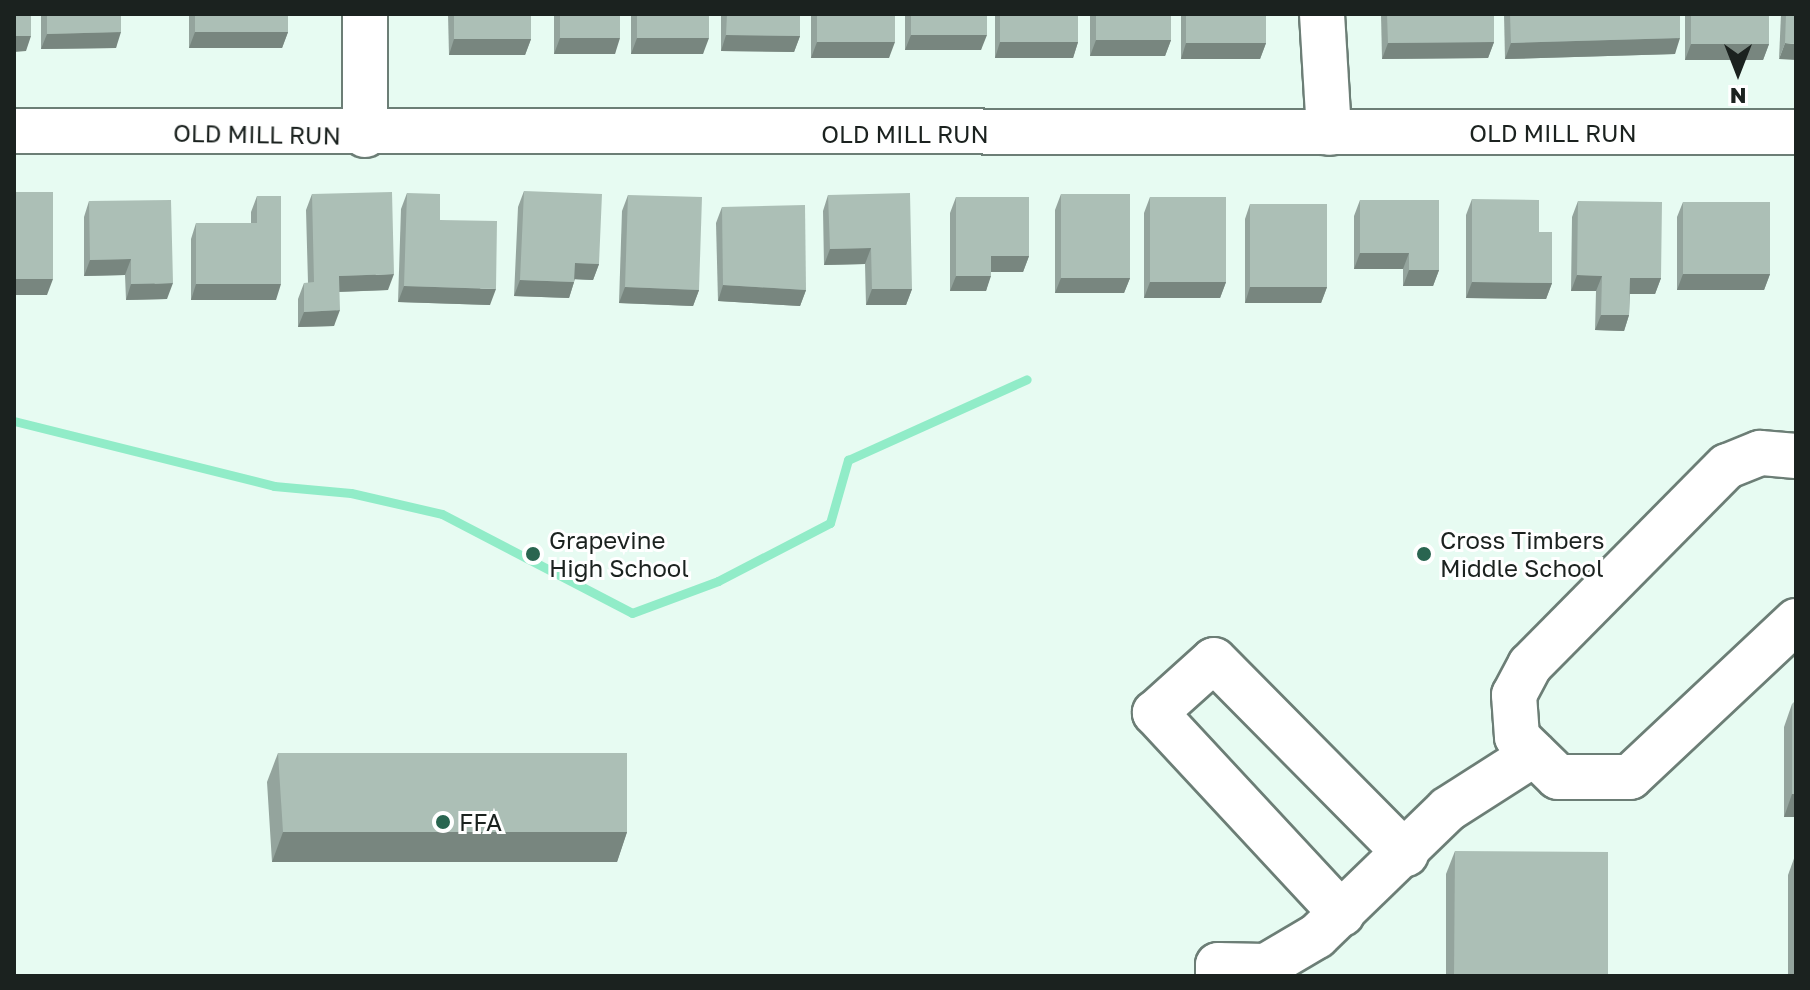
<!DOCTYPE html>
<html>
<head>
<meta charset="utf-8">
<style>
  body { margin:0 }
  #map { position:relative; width:1810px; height:990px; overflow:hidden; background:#e7fbf2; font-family:"Golos Text",sans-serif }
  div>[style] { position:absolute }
  .stream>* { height:9px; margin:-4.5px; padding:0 4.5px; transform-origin:4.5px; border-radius:4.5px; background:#91ecc8 }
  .roads { filter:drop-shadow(2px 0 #6c7e76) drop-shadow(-2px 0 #6c7e76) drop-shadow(0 2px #6c7e76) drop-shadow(0 -2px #6c7e76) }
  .minor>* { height:44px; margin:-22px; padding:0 22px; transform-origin:22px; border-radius:22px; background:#fff }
  .wall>* { inset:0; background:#94a49d }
  .shaded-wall>* { inset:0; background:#78867f }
  .building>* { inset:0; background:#acbfb6 }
  .dots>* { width:22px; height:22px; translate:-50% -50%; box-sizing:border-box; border:4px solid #fff; border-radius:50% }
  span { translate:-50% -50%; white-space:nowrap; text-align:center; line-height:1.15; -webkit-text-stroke:6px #fff; paint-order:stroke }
  .street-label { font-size:24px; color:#1b221f }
  .poi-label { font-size:24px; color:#1b221f }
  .left { translate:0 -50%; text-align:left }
  .frame { position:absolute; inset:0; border:16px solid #1b221f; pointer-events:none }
  .north { position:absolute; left:1698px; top:32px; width:80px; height:80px; -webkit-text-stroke:6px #fff; paint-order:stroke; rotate:180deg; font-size:22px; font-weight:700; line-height:32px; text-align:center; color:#1b221f }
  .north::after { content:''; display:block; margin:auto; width:28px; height:36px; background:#1b221f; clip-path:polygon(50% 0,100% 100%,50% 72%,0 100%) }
</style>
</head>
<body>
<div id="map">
  <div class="stream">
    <i style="left:14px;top:421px;width:268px;rotate:14deg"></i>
    <i style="left:274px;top:486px;width:77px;rotate:5.2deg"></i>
    <i style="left:351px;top:493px;width:93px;rotate:13deg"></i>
    <i style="left:442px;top:514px;width:214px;rotate:27.5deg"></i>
    <i style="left:632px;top:613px;width:92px;rotate:-20.4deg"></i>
    <i style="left:718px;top:581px;width:126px;rotate:-27.4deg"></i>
    <i style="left:830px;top:523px;width:66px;rotate:-74.1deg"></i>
    <i style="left:848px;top:460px;width:196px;rotate:-24.3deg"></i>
  </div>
  <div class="roads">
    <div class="minor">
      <i style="left:1322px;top:14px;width:119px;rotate:86.6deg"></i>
      <i style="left:14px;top:131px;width:1782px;rotate:0.03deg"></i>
      <i style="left:365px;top:135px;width:121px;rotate:-90deg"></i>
      <i style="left:1796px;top:456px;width:36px;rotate:-175deg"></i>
      <i style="left:1760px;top:453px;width:35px;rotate:158deg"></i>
      <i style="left:1727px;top:466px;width:280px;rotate:134.7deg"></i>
      <i style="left:1530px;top:665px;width:34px;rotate:118deg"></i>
      <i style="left:1514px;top:695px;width:42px;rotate:85.9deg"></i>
      <i style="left:1517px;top:737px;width:57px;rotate:44.3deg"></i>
      <i style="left:1558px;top:777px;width:72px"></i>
      <i style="left:1630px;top:777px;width:228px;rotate:-43.2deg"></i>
      <i style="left:1342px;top:914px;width:275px;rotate:-132.9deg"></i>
      <i style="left:1155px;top:713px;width:79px;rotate:-41.9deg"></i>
      <i style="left:1214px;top:660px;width:273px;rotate:45.3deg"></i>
      <i style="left:1218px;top:976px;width:11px;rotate:-90deg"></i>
      <i style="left:1218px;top:965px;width:48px;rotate:1.2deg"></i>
      <i style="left:1266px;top:966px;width:59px;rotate:-30.5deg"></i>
      <i style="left:1317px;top:936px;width:182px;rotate:-44.1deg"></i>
      <i style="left:1448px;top:809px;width:102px;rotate:-32.6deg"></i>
    </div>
  </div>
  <div class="wall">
    <i style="clip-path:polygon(41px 14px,121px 14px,116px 48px,41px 49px)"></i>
    <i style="clip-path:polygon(189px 14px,288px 14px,288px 32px,282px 48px,189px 48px)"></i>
    <i style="clip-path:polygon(448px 14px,531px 14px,531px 39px,525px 55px,449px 55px)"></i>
    <i style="clip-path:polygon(554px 14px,620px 14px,615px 54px,554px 54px)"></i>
    <i style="clip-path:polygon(631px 14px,709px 14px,703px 54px,631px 54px)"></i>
    <i style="clip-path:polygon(721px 14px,800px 14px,800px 36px,794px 52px,721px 51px)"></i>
    <i style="clip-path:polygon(811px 14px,895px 14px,889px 58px,811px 58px)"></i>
    <i style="clip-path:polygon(905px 14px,987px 14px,981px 50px,905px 50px)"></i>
    <i style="clip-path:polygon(995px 14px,1078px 14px,1078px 42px,1073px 58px,995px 58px)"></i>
    <i style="clip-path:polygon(1090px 14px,1171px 14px,1171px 40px,1165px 56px,1090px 56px)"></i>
    <i style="clip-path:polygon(1181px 14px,1266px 14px,1266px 43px,1260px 59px,1181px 59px)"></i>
    <i style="clip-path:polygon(1381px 14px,1494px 14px,1494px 42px,1488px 58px,1382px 59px)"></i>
    <i style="clip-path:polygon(1504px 14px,1680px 14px,1675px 54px,1505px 59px)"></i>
    <i style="clip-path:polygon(1685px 14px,1769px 14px,1769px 44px,1763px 60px,1685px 60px)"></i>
    <i style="clip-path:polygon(1781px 14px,1796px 14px,1779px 59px)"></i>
    <i style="clip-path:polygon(524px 191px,599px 264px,593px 280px,575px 279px,569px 298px,514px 296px,518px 207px)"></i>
    <i style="clip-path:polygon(407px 193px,440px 220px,490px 305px,398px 302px,401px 209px)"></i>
    <i style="clip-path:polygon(312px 194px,388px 290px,339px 292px,334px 326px,298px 327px,298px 299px,304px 283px,308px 283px,306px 210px)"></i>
    <i style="clip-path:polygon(1061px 194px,1130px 278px,1124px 293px,1055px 293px,1055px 210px)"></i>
    <i style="clip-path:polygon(628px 195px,699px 290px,693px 306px,619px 303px,622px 211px)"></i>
    <i style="clip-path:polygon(828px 195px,912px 289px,906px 305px,866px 305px,865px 264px,824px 265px,823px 211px)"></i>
    <i style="clip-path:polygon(257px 196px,276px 300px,191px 300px,191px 239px,196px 223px,251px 223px,251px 212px)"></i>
    <i style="clip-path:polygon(956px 197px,1029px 256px,1023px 272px,991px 272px,986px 291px,950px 291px,950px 213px)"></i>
    <i style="clip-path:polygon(1150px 197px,1226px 282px,1220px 298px,1144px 298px,1144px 213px)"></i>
    <i style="clip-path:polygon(1472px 199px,1539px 232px,1552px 283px,1546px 299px,1466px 298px,1466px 215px)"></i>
    <i style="clip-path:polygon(1360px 200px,1439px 270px,1433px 286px,1403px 286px,1403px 269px,1354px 269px,1354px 216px)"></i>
    <i style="clip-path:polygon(89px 201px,167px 299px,126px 300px,125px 275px,84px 276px,84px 217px)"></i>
    <i style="clip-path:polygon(1578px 201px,1661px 278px,1655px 294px,1630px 294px,1629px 315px,1624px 331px,1595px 330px,1596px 291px,1571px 291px,1572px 217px)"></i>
    <i style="clip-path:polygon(1683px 202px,1770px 274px,1764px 290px,1677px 290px,1677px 217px)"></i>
    <i style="clip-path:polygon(1250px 204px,1327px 287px,1321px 303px,1245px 303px,1245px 219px)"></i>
    <i style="clip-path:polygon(722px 207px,806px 290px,800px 306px,718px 301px,716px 223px)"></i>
    <i style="clip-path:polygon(1792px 704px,1796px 817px,1784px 817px,1784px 727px)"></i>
    <i style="clip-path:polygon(278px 753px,627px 832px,617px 862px,272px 862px,267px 782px)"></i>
    <i style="clip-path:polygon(1455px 851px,1608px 976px,1446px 976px,1446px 874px)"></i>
    <i style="clip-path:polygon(1796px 853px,1796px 976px,1788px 976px,1788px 875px)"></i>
  </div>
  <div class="shaded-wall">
    <i style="clip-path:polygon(121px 32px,116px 48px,41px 49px,47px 34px)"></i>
    <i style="clip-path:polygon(195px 32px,288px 32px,282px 48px,189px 48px)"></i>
    <i style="clip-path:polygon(726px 35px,800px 36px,794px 52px,721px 51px)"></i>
    <i style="clip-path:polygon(911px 35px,987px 35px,981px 50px,905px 50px)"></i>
    <i style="clip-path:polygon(14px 36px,31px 36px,26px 51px,14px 52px)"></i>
    <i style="clip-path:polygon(560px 38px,620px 38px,615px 54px,554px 54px)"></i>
    <i style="clip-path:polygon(637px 38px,709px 38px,703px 54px,631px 54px)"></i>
    <i style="clip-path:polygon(1680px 38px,1675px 54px,1505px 59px,1511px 43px)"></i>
    <i style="clip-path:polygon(454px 39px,531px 39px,525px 55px,449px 55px)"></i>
    <i style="clip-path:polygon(1096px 40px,1171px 40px,1165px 56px,1090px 56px)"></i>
    <i style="clip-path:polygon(817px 42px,895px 42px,889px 58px,811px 58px)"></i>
    <i style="clip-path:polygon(1000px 42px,1078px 42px,1073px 58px,995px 58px)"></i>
    <i style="clip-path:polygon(1494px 42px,1488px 58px,1382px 59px,1388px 43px)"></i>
    <i style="clip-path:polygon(1186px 43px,1266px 43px,1260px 59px,1181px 59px)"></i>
    <i style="clip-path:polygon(1785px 43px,1796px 44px,1796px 60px,1779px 59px)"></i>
    <i style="clip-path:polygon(1691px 44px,1769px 44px,1763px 60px,1685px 60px)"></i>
    <i style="clip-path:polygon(871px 248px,865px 264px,824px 265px,830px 249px)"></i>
    <i style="clip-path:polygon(1360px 253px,1409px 253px,1403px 269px,1354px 269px)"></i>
    <i style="clip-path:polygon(991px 256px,1029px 256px,1023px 272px,986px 272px)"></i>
    <i style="clip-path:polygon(131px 259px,125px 275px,84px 276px,90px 260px)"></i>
    <i style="clip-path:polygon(575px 263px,599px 264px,593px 280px,569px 279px)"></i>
    <i style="clip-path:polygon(1409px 270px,1439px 270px,1433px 286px,1403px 286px)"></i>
    <i style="clip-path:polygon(394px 274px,388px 290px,333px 292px,339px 276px)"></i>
    <i style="clip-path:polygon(1683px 274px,1770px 274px,1764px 290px,1677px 290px)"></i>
    <i style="clip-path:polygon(1577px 275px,1602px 276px,1596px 291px,1571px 291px)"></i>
    <i style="clip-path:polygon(956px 276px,991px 276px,986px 291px,950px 291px)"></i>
    <i style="clip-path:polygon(1061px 278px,1130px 278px,1124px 293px,1055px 293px)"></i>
    <i style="clip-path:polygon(1630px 278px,1661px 278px,1655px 294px,1624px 294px)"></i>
    <i style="clip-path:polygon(15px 279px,53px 279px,47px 295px,14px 295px)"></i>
    <i style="clip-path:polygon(520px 280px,574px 282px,569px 298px,514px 296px)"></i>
    <i style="clip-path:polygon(1150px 282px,1226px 282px,1220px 298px,1144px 298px)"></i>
    <i style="clip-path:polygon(1472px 282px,1552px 283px,1546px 299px,1466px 298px)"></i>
    <i style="clip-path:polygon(173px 283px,167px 299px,126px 300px,131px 284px)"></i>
    <i style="clip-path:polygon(196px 284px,281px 284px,276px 300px,191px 300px)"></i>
    <i style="clip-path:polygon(723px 285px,806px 290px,800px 306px,718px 301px)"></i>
    <i style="clip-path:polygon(404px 286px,496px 289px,490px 305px,398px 302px)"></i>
    <i style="clip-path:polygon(625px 287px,699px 290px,693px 306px,619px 303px)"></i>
    <i style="clip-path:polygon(1250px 287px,1327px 287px,1321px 303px,1245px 303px)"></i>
    <i style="clip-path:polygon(872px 289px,912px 289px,906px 305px,866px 305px)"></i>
    <i style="clip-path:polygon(340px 310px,334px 326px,298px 327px,304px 312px)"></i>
    <i style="clip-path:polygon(1601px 315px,1629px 315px,1624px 331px,1595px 330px)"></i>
    <i style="clip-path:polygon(1792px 794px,1796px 794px,1796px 817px,1784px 817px)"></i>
    <i style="clip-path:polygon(283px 832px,627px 832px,617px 862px,272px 862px)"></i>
  </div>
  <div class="building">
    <i style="clip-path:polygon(14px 14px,31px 14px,31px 36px,14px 36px)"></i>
    <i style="clip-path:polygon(47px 14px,121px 14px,121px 32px,47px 34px)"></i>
    <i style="clip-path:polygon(195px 14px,288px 14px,288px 32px,195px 32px)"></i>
    <i style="clip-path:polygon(454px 14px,531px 14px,531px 39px,454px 39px)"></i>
    <i style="clip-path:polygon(560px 14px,620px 14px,620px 38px,560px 38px)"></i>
    <i style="clip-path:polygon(637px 14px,709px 14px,709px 38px,637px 38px)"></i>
    <i style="clip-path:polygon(727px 14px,800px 14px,800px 36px,726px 35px)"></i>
    <i style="clip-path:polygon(817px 14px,895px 14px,895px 42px,817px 42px)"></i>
    <i style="clip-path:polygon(911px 14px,987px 14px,987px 35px,911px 35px)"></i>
    <i style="clip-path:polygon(1000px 14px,1078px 14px,1078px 42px,1000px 42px)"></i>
    <i style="clip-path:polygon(1096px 14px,1171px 14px,1171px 40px,1096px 40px)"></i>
    <i style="clip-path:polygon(1186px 14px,1266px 14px,1266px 43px,1186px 43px)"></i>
    <i style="clip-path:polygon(1387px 14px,1494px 14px,1494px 42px,1388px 43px)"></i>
    <i style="clip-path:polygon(1510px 14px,1680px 14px,1680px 38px,1511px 43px)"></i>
    <i style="clip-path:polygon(1691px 14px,1769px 14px,1769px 44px,1691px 44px)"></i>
    <i style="clip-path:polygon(1786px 14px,1796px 14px,1796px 44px,1785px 43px)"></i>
    <i style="clip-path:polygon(524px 191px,602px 194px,599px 264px,575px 263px,574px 282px,520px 280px)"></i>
    <i style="clip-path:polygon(14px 192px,53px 192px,53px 279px,15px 279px)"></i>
    <i style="clip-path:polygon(392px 192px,394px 274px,339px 276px,340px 310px,304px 312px,304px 283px,314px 282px,312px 194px)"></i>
    <i style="clip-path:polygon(407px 193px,440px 194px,440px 220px,497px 221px,496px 289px,404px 286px)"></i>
    <i style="clip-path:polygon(910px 193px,912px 289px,872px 289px,871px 248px,830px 249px,828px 195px)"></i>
    <i style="clip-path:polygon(1061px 194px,1130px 194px,1130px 278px,1061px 278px)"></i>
    <i style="clip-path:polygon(628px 195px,702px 197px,699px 290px,625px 287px)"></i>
    <i style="clip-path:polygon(257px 196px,281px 196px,281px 284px,196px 284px,196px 223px,257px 223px)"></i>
    <i style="clip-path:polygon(956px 197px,1029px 197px,1029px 256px,991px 256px,991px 276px,956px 276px)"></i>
    <i style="clip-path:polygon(1150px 197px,1226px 197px,1226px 282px,1150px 282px)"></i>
    <i style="clip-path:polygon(1472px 199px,1539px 200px,1539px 232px,1552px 232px,1552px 283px,1472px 282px)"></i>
    <i style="clip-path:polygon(171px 200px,173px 283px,131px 284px,131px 259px,90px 260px,89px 201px)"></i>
    <i style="clip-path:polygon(1360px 200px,1439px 200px,1439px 270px,1409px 270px,1409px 253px,1360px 253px)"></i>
    <i style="clip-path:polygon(1578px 201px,1662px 202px,1661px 278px,1630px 278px,1629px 315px,1601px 315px,1602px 276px,1577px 275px)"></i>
    <i style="clip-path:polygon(1683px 202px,1770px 202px,1770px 274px,1683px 274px)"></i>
    <i style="clip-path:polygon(1250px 204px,1327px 204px,1327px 287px,1250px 287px)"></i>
    <i style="clip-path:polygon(805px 205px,806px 290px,723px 285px,722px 207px)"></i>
    <i style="clip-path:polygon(1796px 700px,1796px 794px,1792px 794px,1792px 704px)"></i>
    <i style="clip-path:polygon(278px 753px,627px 753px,627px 832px,283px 832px)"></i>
    <i style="clip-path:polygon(1455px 851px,1608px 852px,1608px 976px,1454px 976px)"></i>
  </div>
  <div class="dots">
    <i style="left:533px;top:554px;background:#296550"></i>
    <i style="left:1424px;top:554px;background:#296550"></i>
    <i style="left:443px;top:822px;background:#296550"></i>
  </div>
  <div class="street-label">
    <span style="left:1553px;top:133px">OLD MILL RUN</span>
    <span style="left:257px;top:134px;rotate:1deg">OLD MILL RUN</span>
    <span style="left:905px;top:134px">OLD MILL RUN</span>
  </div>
  <div class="poi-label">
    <span class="left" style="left:549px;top:554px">Grapevine<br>High School</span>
    <span class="left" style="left:1440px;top:554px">Cross Timbers<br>Middle School</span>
    <span class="left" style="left:459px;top:822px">FFA</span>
  </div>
  <div class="frame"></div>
  <div class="north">N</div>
</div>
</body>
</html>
